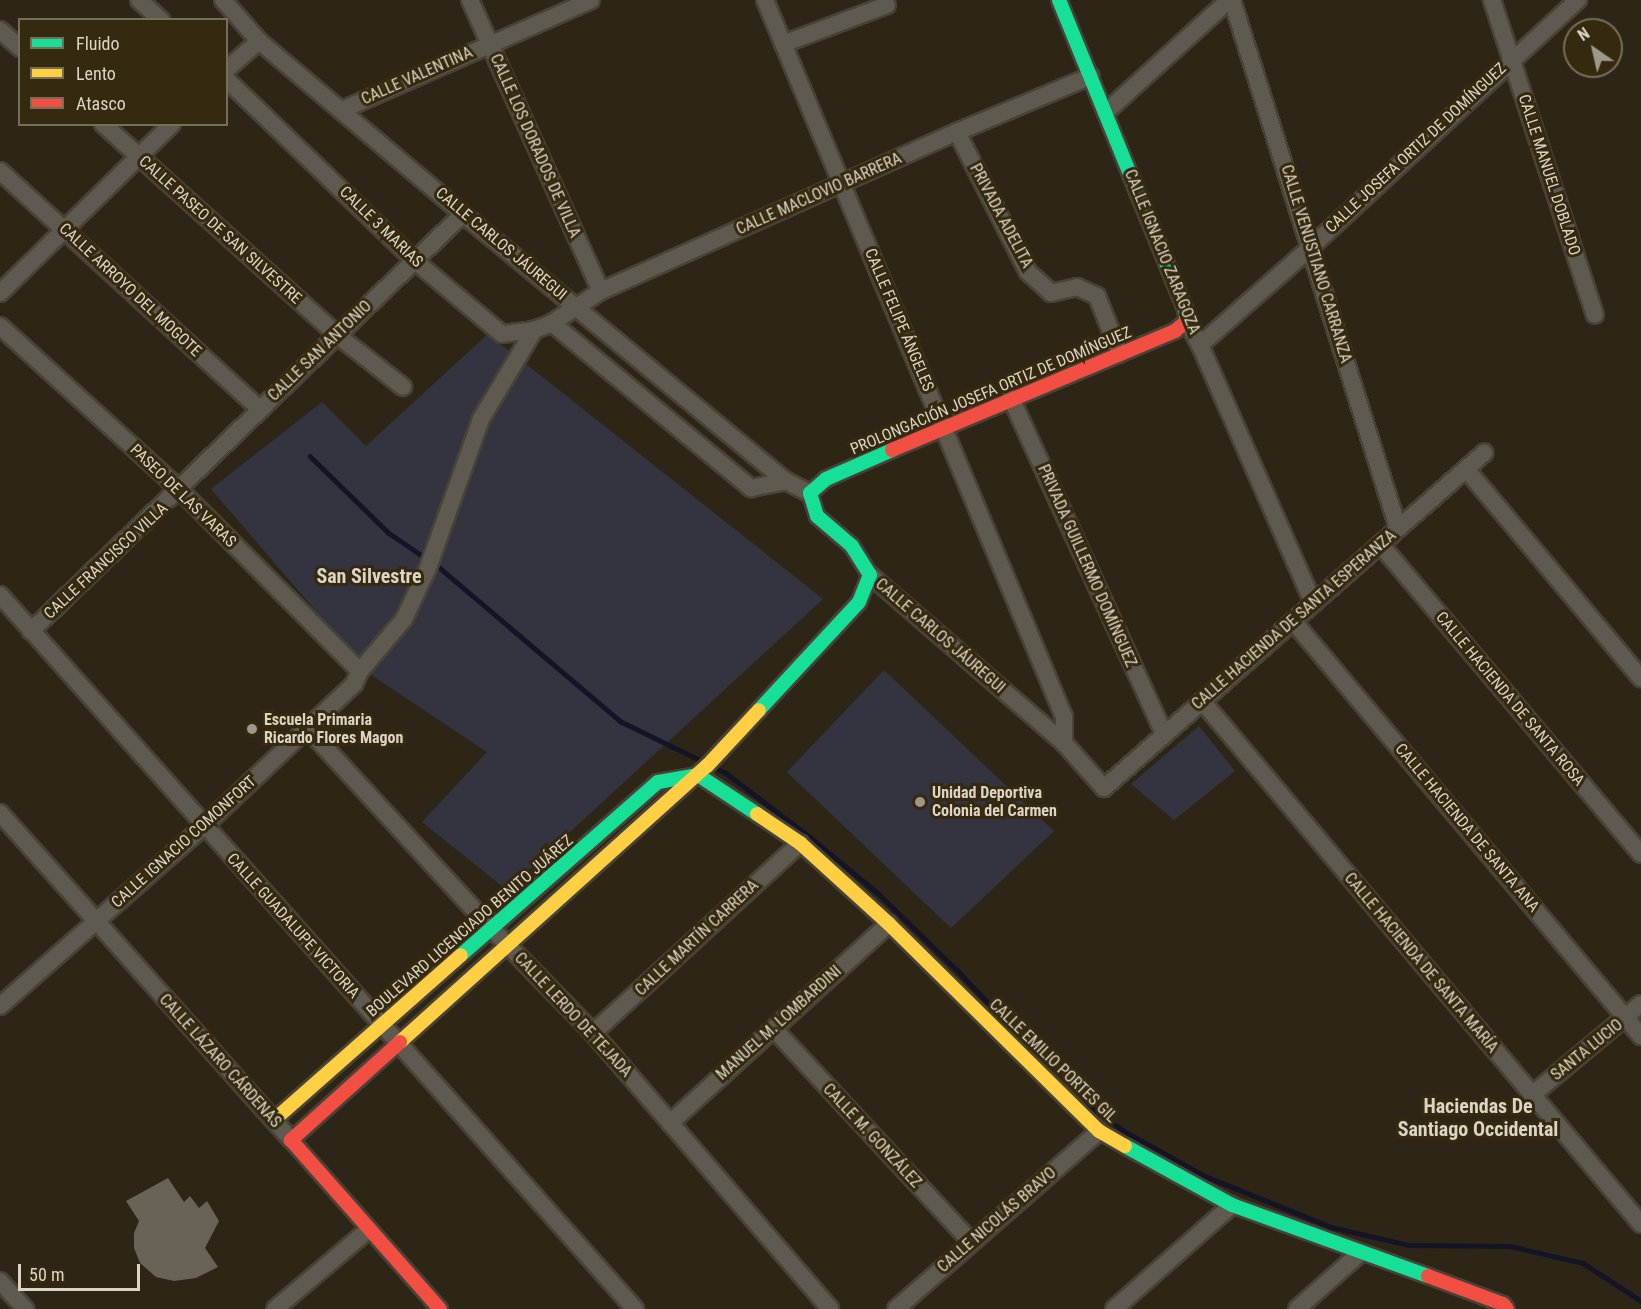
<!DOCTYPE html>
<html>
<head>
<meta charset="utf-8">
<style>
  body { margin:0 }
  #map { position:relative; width:1641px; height:1309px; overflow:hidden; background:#2d2617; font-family:"Roboto Condensed",sans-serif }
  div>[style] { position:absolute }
  .green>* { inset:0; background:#343441 }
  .stream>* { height:4.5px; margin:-2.25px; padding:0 2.25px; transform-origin:2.25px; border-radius:2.25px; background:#141426 }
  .building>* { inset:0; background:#696357 }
  .roads { filter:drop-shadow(2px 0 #494237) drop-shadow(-2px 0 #494237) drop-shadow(0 2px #494237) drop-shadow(0 -2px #494237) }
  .street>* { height:16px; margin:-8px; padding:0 8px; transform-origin:8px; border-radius:8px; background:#5e5a4f }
  .fast>* { height:14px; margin:-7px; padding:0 7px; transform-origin:7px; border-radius:7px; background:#16e098 }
  .slow>* { height:14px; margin:-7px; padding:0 7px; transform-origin:7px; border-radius:7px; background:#ffcf43 }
  .jam>* { height:14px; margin:-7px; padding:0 7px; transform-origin:7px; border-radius:7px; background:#f24e42 }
  .dots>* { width:16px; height:16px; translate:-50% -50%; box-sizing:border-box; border:3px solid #352a0f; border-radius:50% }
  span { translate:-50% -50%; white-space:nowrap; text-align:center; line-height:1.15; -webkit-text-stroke:6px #352a0f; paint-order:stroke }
  .street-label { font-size:16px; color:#dcd5c6 }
  .poi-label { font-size:16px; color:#dcd5c6; font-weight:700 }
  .left { translate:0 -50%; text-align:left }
  .quarter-label { font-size:20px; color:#dcd5c6; font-weight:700 }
  .legend { position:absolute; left:18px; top:18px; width:210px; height:108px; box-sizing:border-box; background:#352a0f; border:2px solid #786e58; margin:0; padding:8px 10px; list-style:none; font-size:18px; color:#dcd5c6 }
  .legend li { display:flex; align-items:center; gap:12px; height:30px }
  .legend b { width:30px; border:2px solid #786e58 }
  .north { position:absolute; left:1563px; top:18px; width:60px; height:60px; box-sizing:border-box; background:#352a0f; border:2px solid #786e58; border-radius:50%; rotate:326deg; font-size:16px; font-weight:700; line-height:24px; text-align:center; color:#dcd5c6 }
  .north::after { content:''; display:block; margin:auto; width:21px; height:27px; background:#9f9889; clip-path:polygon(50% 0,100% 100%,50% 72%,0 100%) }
  .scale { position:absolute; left:18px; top:1264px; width:122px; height:27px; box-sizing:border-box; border:3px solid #dcd5c6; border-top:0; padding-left:8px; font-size:18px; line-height:21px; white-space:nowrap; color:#dcd5c6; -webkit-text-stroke:4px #352a0f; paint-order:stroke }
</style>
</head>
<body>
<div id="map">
  <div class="green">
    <i style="clip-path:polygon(488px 334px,823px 599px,507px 890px,422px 822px,487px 752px,370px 674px,211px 489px,322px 402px,366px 446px)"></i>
    <i style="clip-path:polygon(884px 670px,1054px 831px,951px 928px,787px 772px)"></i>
    <i style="clip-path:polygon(1199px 726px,1235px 771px,1174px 820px,1131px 784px)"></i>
  </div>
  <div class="stream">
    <i style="left:310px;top:456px;width:110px;rotate:44.3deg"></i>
    <i style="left:389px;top:533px;width:46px;rotate:34.4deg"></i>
    <i style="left:434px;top:563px;width:244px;rotate:40.3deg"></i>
    <i style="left:620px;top:721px;width:93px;rotate:26deg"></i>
    <i style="left:714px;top:767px;width:13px;rotate:27deg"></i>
    <i style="left:726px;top:773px;width:106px;rotate:37.3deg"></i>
    <i style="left:810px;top:837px;width:89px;rotate:39.6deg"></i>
    <i style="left:879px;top:894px;width:112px;rotate:44.3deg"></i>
    <i style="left:959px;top:972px;width:109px;rotate:46.5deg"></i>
    <i style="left:1084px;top:1102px;width:49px;rotate:35.9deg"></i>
    <i style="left:1124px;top:1131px;width:93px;rotate:29.1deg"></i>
    <i style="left:1205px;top:1176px;width:136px;rotate:22deg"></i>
    <i style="left:1331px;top:1227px;width:80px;rotate:13deg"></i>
    <i style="left:1409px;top:1245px;width:101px;rotate:0.6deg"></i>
    <i style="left:1510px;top:1246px;width:75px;rotate:13.1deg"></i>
    <i style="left:1583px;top:1263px;width:69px;rotate:33.2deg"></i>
  </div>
  <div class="building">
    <i style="clip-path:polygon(168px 1178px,184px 1202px,190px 1196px,199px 1208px,207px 1201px,219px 1221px,205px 1248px,218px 1267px,196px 1278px,174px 1281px,156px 1277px,140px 1263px,134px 1248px,134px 1233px,139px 1221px,126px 1201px)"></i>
  </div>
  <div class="roads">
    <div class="street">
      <i style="left:139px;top:0;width:30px;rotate:42deg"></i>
      <i style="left:223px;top:0;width:55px;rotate:48.7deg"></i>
      <i style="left:259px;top:41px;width:267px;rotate:40.3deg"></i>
      <i style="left:463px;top:214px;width:419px;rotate:39.6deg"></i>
      <i style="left:786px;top:481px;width:27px;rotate:27deg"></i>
      <i style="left:470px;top:0;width:319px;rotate:65.8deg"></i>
      <i style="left:765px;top:0;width:777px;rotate:67.36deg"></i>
      <i style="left:1064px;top:717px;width:26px;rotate:90deg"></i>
      <i style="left:1232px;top:0;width:553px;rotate:72.55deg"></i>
      <i style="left:1492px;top:0;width:331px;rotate:71.9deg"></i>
      <i style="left:0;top:30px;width:27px;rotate:42deg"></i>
      <i style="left:783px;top:44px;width:111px;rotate:-20.6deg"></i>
      <i style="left:226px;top:70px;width:44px;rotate:-41.3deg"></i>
      <i style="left:226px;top:79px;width:261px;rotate:43.9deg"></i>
      <i style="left:414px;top:260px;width:115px;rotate:40.1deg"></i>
      <i style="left:502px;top:334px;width:32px;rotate:-7deg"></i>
      <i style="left:534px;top:330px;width:19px;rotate:-21deg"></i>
      <i style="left:552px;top:323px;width:59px;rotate:-33.1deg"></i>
      <i style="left:601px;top:291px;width:390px;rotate:-24.1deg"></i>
      <i style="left:957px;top:132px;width:145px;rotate:-22.7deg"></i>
      <i style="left:342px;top:110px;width:272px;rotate:-23.8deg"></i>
      <i style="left:1106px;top:112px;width:166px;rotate:-42.3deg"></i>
      <i style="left:103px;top:124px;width:315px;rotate:42deg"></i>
      <i style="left:337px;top:335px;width:84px;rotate:38.2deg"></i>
      <i style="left:957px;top:132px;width:157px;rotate:63.1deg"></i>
      <i style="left:1028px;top:272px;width:31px;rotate:42deg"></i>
      <i style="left:1051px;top:293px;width:27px;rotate:-13deg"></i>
      <i style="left:1077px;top:287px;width:22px;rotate:24deg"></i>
      <i style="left:1097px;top:296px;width:62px;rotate:68.4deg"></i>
      <i style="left:0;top:171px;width:352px;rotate:42.5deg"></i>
      <i style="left:0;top:293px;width:241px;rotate:-44.5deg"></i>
      <i style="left:1187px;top:321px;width:27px;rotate:62deg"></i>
      <i style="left:1200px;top:345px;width:281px;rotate:66.3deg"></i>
      <i style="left:552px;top:323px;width:259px;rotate:39.7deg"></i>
      <i style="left:751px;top:488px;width:36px;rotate:-11deg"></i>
      <i style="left:0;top:326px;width:244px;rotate:42.3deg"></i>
      <i style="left:180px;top:490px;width:255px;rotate:45.2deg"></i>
      <i style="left:1200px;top:345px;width:148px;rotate:-41.4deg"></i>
      <i style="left:1311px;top:247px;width:364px;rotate:-42.8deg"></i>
      <i style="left:1011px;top:398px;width:369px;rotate:65.5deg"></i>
      <i style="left:1466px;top:469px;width:273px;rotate:50.1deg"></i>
      <i style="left:1380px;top:544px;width:405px;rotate:49.9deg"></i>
      <i style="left:870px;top:575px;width:257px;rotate:40.9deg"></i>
      <i style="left:1064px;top:743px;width:60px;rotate:48.4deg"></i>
      <i style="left:1104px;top:788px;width:507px;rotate:-41.4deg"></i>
      <i style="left:0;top:595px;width:956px;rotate:48.35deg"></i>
      <i style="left:1293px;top:621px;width:542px;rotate:50.02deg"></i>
      <i style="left:31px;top:631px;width:600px;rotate:-43.99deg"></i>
      <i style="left:1202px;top:701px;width:683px;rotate:49.99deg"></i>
      <i style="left:308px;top:729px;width:272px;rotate:47.4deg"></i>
      <i style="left:492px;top:929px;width:145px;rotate:45.8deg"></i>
      <i style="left:593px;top:1033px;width:364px;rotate:49.3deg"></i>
      <i style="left:0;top:813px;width:438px;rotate:48.3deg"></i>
      <i style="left:0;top:1006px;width:272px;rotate:-41.4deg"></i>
      <i style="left:204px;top:826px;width:207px;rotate:-43.4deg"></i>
      <i style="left:354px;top:684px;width:14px;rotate:-65deg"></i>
      <i style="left:360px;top:671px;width:68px;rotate:-49.8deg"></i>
      <i style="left:404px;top:619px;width:56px;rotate:-64.8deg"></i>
      <i style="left:428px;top:568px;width:158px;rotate:-70.4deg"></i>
      <i style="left:481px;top:419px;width:104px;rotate:-59.2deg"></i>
      <i style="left:774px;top:1029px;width:290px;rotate:47.2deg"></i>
      <i style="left:593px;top:1033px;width:281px;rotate:-42.5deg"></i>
      <i style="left:1532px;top:1095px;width:142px;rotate:-39.9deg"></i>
      <i style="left:670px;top:1123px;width:296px;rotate:-42.3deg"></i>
      <i style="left:0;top:1281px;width:38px;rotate:48deg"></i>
      <i style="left:275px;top:1309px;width:122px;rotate:-40.3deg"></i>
      <i style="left:896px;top:1309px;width:270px;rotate:-41.2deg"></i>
      <i style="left:1114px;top:1309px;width:157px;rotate:-41.4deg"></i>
      <i style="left:1297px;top:1309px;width:84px;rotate:-41.6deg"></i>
    </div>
    <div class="fast">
      <i style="left:1059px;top:0;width:334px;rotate:67.8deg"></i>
      <i style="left:1185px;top:309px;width:12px;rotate:81deg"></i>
      <i style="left:759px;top:710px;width:147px;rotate:-47.2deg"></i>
      <i style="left:859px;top:602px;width:29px;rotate:-68deg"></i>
      <i style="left:870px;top:575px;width:34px;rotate:-122deg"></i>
      <i style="left:852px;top:546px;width:46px;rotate:-139.4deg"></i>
      <i style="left:817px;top:516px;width:24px;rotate:-107deg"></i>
      <i style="left:810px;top:493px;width:21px;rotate:-41deg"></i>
      <i style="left:826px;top:479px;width:72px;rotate:-23.7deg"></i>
      <i style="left:461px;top:955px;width:262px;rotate:-41.3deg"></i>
      <i style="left:658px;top:782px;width:41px;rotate:-9.9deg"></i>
      <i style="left:698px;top:775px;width:71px;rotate:33.5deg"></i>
      <i style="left:1125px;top:1146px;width:122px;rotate:28.9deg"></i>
      <i style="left:1232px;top:1205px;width:208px;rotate:19.9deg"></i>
    </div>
    <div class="slow">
      <i style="left:757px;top:814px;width:52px;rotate:34deg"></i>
      <i style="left:800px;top:843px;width:120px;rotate:42.3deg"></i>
      <i style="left:889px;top:924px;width:295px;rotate:44.6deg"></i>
      <i style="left:1099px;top:1131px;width:30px;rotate:30deg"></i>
      <i style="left:400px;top:1042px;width:413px;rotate:-42deg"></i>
      <i style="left:707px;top:766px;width:76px;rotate:-47.1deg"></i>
      <i style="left:274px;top:1120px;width:249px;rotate:-41.4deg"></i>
    </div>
    <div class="jam">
      <i style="left:892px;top:450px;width:307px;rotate:-22.8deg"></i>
      <i style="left:1175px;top:331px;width:16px;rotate:-40deg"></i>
      <i style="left:400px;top:1042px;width:147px;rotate:138deg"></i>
      <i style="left:291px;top:1140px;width:225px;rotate:48.6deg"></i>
      <i style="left:1428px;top:1276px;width:80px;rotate:20.5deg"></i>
      <i style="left:1503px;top:1304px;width:6px;rotate:51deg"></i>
    </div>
  </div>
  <div class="dots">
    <i style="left:252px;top:729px;background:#9f9889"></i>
    <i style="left:920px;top:802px;background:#9f9889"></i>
  </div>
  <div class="street-label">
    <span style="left:417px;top:76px;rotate:-24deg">CALLE VALENTINA</span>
    <span style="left:535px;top:146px;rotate:66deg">CALLE LOS DORADOS DE VILLA</span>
    <span style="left:1416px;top:148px;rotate:-43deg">CALLE JOSEFA ORTIZ DE DOMÍNGUEZ</span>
    <span style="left:1549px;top:175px;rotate:72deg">CALLE MANUEL DOBLADO</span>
    <span style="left:819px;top:194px;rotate:-24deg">CALLE MACLOVIO BARRERA</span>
    <span style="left:1001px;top:216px;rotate:62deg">PRIVADA ADELITA</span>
    <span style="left:381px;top:227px;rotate:44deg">CALLE 3 MARIAS</span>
    <span style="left:220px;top:230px;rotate:42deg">CALLE PASEO DE SAN SILVESTRE</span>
    <span style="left:501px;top:244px;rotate:40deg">CALLE CARLOS JÁUREGUI</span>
    <span style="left:1162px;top:252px;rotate:68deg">CALLE IGNACIO ZARAGOZA</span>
    <span style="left:1316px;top:264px;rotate:73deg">CALLE VENUSTIANO CARRANZA</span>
    <span style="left:130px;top:290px;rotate:43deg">CALLE ARROYO DEL MOGOTE</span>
    <span style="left:899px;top:320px;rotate:67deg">CALLE FELIPE ÁNGELES</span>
    <span style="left:320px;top:351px;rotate:-44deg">CALLE SAN ANTONIO</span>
    <span style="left:991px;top:391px;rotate:-23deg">PROLONGACIÓN JOSEFA ORTIZ DE DOMÍNGUEZ</span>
    <span style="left:183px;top:496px;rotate:44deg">PASEO DE LAS VARAS</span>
    <span style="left:106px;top:561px;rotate:-43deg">CALLE FRANCISCO VILLA</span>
    <span style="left:1087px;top:566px;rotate:66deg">PRIVADA GUILLERMO DOMÍNGUEZ</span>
    <span style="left:1294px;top:620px;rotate:-41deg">CALLE HACIENDA DE SANTA ESPERANZA</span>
    <span style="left:940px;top:636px;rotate:41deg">CALLE CARLOS JÁUREGUI</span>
    <span style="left:1510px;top:699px;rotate:50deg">CALLE HACIENDA DE SANTA ROSA</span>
    <span style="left:1467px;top:828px;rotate:50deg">CALLE HACIENDA DE SANTA ANA</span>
    <span style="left:184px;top:842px;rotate:-42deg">CALLE IGNACIO COMONFORT</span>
    <span style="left:293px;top:926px;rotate:48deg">CALLE GUADALUPE VICTORIA</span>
    <span style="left:470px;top:926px;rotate:-41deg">BOULEVARD LICENCIADO BENITO JUÁREZ</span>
    <span style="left:697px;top:938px;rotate:-43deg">CALLE MARTÍN CARRERA</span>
    <span style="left:1421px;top:963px;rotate:50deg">CALLE HACIENDA DE SANTA MARÍA</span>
    <span style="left:573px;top:1015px;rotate:47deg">CALLE LERDO DE TEJADA</span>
    <span style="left:779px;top:1023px;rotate:-42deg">MANUEL M. LOMBARDINI</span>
    <span style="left:1587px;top:1050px;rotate:-39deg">SANTA LUCIO</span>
    <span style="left:220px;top:1061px;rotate:48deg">CALLE LÁZARO CÁRDENAS</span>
    <span style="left:1053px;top:1061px;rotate:44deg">CALLE EMILIO PORTES GIL</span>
    <span style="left:872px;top:1136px;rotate:47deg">CALLE M. GONZÁLEZ</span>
    <span style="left:997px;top:1220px;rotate:-41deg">CALLE NICOLÁS BRAVO</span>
  </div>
  <div class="poi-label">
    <span class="left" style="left:264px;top:729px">Escuela Primaria<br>Ricardo Flores Magon</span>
    <span class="left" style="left:932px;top:802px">Unidad Deportiva<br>Colonia del Carmen</span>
  </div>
  <div class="quarter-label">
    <span style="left:369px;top:576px">San Silvestre</span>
    <span style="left:1478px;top:1118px">Haciendas De<br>Santiago Occidental</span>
  </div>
  <ul class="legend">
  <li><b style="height:8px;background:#16e098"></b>Fluido</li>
  <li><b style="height:8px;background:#ffcf43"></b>Lento</li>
  <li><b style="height:8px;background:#f24e42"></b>Atasco</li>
  </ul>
  <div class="north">N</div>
  <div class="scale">50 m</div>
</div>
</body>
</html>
